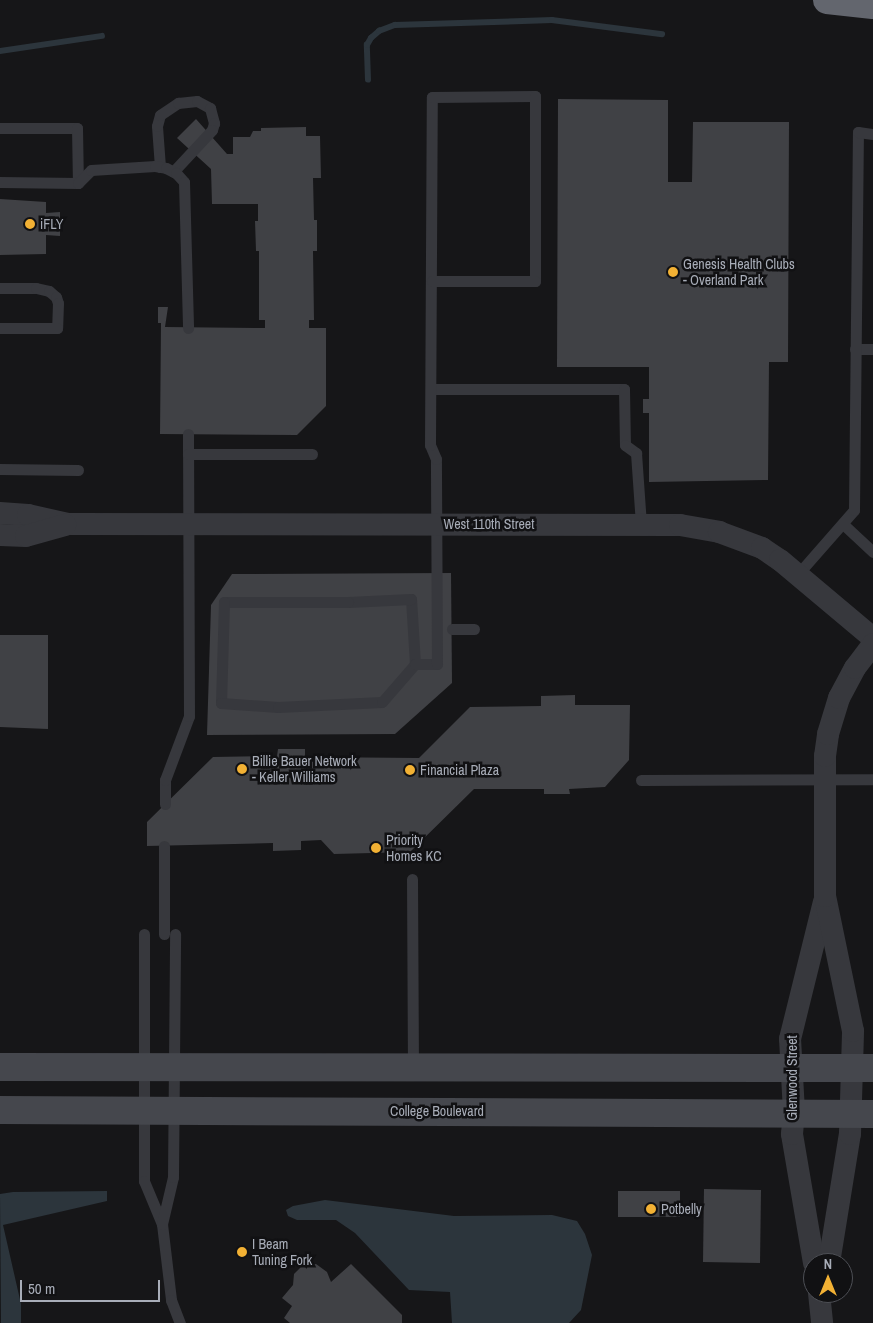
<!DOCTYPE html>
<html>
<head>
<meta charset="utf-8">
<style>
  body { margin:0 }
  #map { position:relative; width:873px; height:1323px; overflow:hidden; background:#161618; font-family:"Archivo Narrow",sans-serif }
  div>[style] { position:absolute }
  .water>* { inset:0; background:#2c353c }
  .stream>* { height:5.5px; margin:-2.75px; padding:0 2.75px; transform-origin:2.75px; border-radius:2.75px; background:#2c353c }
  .building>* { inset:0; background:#404145 }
  .lane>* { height:11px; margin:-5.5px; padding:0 5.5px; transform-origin:5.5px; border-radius:5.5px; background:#37383d }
  .street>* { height:22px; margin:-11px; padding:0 11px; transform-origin:11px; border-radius:11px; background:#37383d }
  .secondary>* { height:28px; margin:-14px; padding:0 14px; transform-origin:14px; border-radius:14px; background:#45474d }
  .highway>* { height:28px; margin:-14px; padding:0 14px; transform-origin:14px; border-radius:14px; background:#63666e }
  .dots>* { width:14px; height:14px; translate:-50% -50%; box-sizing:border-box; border:2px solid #111113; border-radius:50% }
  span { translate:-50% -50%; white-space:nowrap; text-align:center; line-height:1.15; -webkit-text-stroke:5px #111113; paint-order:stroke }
  .poi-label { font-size:14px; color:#a8adb8 }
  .left { translate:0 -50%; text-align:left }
  .street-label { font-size:14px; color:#a8adb8 }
  .north { position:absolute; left:803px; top:1253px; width:50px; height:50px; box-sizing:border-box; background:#111113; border:1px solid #4d4f55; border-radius:50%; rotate:0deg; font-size:14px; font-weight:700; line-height:20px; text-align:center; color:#a8adb8 }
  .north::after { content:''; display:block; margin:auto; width:18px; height:22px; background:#f2b134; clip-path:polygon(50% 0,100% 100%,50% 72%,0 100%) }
  .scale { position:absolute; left:20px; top:1280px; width:140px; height:22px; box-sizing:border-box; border:2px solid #a8adb8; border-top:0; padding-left:6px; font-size:15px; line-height:18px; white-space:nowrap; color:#a8adb8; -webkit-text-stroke:4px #111113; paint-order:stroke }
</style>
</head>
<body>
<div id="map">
  <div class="water">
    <i style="clip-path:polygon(107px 1191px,107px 1201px,3px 1225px,21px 1304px,21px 1323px,1px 1323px,0 1194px,13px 1192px)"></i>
    <i style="clip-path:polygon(325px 1200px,454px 1216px,552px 1215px,577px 1221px,585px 1234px,592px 1255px,581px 1310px,569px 1323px,452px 1323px,450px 1292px,409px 1290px,355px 1233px,336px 1220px,297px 1220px,288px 1216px,286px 1210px,293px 1206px)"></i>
  </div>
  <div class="stream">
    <i style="left:0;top:51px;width:103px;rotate:-8.4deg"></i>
    <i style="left:368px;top:80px;width:35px;rotate:-92deg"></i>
    <i style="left:367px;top:45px;width:8px;rotate:-60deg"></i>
    <i style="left:371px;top:38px;width:11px;rotate:-41deg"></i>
    <i style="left:379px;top:31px;width:17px;rotate:-21deg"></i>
    <i style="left:395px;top:25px;width:157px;rotate:-1.8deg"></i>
    <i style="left:552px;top:20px;width:111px;rotate:7.3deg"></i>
  </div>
  <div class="building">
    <i style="clip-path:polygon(558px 99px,668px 100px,668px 182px,692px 182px,693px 122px,789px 122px,788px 362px,769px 362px,768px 480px,649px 482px,649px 413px,643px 413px,643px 399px,649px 399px,649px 367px,557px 367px)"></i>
    <i style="clip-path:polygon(196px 119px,227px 154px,233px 154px,233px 137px,250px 137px,253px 131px,261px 131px,261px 128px,306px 127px,306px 136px,320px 136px,321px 178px,313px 178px,314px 220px,317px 220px,317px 251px,313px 251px,314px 320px,309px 320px,309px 328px,326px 328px,326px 406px,297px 435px,160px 434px,161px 323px,158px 323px,158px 307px,168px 307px,165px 327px,265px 328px,265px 320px,259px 320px,259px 251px,256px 251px,255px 221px,258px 221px,258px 204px,212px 204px,211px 169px,177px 138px)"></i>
    <i style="clip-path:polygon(0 199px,46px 202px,46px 213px,60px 212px,60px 236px,46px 235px,46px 254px,0 255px)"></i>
    <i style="clip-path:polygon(451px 573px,452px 683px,395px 734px,207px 735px,211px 605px,232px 574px)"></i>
    <i style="clip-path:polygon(0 635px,48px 635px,48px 729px,0 727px)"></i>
    <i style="clip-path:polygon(575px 695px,575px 705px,630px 705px,629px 760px,605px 787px,569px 789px,570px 794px,544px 794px,544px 789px,474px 789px,410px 852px,334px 854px,321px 840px,301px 841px,301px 850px,273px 851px,273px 843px,147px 846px,147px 822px,213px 757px,277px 756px,278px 749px,305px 749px,305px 757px,419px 758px,470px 707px,541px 706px,541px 696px)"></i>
    <i style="clip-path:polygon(704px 1189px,761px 1190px,760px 1263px,703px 1262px)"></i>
    <i style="clip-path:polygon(618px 1191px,680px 1191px,680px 1217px,618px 1217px)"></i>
    <i style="clip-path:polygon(316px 1264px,327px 1272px,331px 1282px,351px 1264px,402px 1315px,402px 1323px,290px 1323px,284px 1318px,292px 1306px,282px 1298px,293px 1285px,294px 1274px,302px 1266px)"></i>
  </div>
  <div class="lane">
    <i style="left:0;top:128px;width:77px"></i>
    <i style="left:77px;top:128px;width:55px;rotate:89deg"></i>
    <i style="left:160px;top:167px;width:41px;rotate:-94.2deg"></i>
    <i style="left:157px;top:126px;width:11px;rotate:-75deg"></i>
    <i style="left:160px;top:115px;width:22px;rotate:-34deg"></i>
    <i style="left:178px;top:103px;width:19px;rotate:-6deg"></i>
    <i style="left:197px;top:101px;width:15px;rotate:28deg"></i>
    <i style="left:210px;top:108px;width:16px;rotate:75deg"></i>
    <i style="left:214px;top:123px;width:7px;rotate:106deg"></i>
    <i style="left:212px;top:130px;width:57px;rotate:132.9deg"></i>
    <i style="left:0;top:182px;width:78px;rotate:0.7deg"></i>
    <i style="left:78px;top:183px;width:18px;rotate:-45deg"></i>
    <i style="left:91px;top:170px;width:64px;rotate:-3.6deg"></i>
    <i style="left:155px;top:166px;width:11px;rotate:10deg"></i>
    <i style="left:166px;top:168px;width:11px;rotate:27deg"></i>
    <i style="left:176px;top:173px;width:12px;rotate:48deg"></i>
    <i style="left:184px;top:182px;width:146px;rotate:88.4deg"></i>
    <i style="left:0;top:288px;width:36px"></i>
    <i style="left:36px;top:288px;width:13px;rotate:13deg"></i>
    <i style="left:49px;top:291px;width:9px;rotate:41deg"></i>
    <i style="left:56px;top:297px;width:6px;rotate:72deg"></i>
    <i style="left:58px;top:303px;width:25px;rotate:92deg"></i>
    <i style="left:57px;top:328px;width:57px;rotate:180deg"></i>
    <i style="left:855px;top:349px;width:18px"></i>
    <i style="left:431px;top:389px;width:193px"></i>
    <i style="left:624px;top:389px;width:56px;rotate:89deg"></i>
    <i style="left:625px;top:445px;width:14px;rotate:36deg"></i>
    <i style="left:636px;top:453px;width:72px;rotate:86deg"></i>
    <i style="left:188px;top:434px;width:20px;rotate:90deg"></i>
    <i style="left:0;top:469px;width:78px;rotate:0.7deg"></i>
    <i style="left:843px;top:524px;width:41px;rotate:43deg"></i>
    <i style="left:798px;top:574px;width:85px;rotate:-48.8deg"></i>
    <i style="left:854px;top:510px;width:378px;rotate:-89.4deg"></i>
    <i style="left:858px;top:132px;width:15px;rotate:8deg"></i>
    <i style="left:452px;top:629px;width:22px"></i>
    <i style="left:415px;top:664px;width:65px;rotate:-93.5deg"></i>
    <i style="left:411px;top:599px;width:63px;rotate:177.3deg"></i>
    <i style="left:348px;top:602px;width:124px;rotate:180deg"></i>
    <i style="left:224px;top:602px;width:101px;rotate:91.7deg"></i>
    <i style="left:221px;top:703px;width:57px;rotate:4deg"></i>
    <i style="left:278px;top:707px;width:104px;rotate:-2.8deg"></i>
    <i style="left:382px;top:702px;width:50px;rotate:-49deg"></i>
    <i style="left:415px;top:664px;width:22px"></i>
    <i style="left:437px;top:664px;width:205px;rotate:-90.3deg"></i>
    <i style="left:436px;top:459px;width:15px;rotate:-113deg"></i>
    <i style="left:430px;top:445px;width:348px;rotate:-89.7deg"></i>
    <i style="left:432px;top:97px;width:103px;rotate:-0.6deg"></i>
    <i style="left:535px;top:96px;width:185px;rotate:90deg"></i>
    <i style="left:535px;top:281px;width:103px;rotate:180deg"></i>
    <i style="left:641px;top:780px;width:232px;rotate:-0.2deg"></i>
    <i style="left:165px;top:804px;width:24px;rotate:-90deg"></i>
    <i style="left:165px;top:780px;width:68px;rotate:-69.4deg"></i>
    <i style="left:189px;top:716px;width:262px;rotate:-90.2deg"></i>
    <i style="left:188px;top:454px;width:124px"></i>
    <i style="left:412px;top:879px;width:188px;rotate:89.7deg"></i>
    <i style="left:144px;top:934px;width:247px;rotate:90deg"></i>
    <i style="left:144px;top:1181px;width:47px;rotate:67.3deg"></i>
    <i style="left:162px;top:1224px;width:77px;rotate:83.2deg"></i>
    <i style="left:171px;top:1300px;width:25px;rotate:69deg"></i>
    <i style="left:164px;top:934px;width:88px;rotate:-90deg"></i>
    <i style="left:162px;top:1224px;width:48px;rotate:-76.8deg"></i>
    <i style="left:173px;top:1177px;width:243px;rotate:-89.5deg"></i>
  </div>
  <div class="street">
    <i style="left:0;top:513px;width:28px;rotate:4deg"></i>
    <i style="left:28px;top:515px;width:41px;rotate:12.7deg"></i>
    <i style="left:68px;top:524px;width:612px;rotate:0.09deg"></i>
    <i style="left:680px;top:525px;width:40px;rotate:10deg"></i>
    <i style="left:719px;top:532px;width:46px;rotate:20.4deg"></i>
    <i style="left:762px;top:548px;width:22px;rotate:34deg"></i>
    <i style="left:780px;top:560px;width:121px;rotate:40deg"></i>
    <i style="left:0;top:535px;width:26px;rotate:2deg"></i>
    <i style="left:26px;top:536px;width:41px;rotate:-15.8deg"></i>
    <i style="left:814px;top:1263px;width:131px;rotate:-99.7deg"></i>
    <i style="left:792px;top:1134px;width:22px;rotate:-85deg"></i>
    <i style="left:794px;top:1112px;width:73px;rotate:-93.1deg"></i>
    <i style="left:790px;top:1039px;width:141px;rotate:-76.1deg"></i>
    <i style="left:829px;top:1263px;width:131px;rotate:-80.8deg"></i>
    <i style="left:850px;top:1134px;width:103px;rotate:-88.3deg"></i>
    <i style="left:853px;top:1031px;width:138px;rotate:-101.7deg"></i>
    <i style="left:825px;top:896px;width:140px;rotate:-90deg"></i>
    <i style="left:825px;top:756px;width:22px;rotate:-82deg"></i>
    <i style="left:828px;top:734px;width:38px;rotate:-73deg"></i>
    <i style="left:839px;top:698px;width:34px;rotate:-62deg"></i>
    <i style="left:855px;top:668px;width:30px;rotate:-53deg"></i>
    <i style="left:819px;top:1293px;width:30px;rotate:84deg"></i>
  </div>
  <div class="secondary">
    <i style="left:0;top:1067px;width:873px;rotate:0.07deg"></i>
    <i style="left:0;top:1110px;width:873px;rotate:0.26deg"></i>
  </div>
  <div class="highway">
    <i style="left:827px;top:0;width:46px;rotate:6.2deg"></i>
  </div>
  <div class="dots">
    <i style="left:30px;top:224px;background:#f2b134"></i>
    <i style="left:673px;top:272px;background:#f2b134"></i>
    <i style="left:242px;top:769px;background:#f2b134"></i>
    <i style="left:410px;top:770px;background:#f2b134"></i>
    <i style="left:376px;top:848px;background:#f2b134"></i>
    <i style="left:651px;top:1209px;background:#f2b134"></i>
    <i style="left:242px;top:1252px;background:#f2b134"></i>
  </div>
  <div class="poi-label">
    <span class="left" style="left:40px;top:224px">iFLY</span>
    <span class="left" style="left:683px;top:272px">Genesis Health Clubs<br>- Overland Park</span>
    <span class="left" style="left:252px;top:769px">Billie Bauer Network<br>- Keller Williams</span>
    <span class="left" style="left:420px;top:770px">Financial Plaza</span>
    <span class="left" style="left:386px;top:848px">Priority<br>Homes KC</span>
    <span class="left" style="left:661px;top:1209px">Potbelly</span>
    <span class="left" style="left:252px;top:1252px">I Beam<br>Tuning Fork</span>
  </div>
  <div class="street-label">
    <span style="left:489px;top:524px">West 110th Street</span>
    <span style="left:792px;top:1078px;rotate:-90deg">Glenwood Street</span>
    <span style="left:437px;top:1111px">College Boulevard</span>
  </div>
  <div class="north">N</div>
  <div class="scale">50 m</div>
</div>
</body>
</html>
